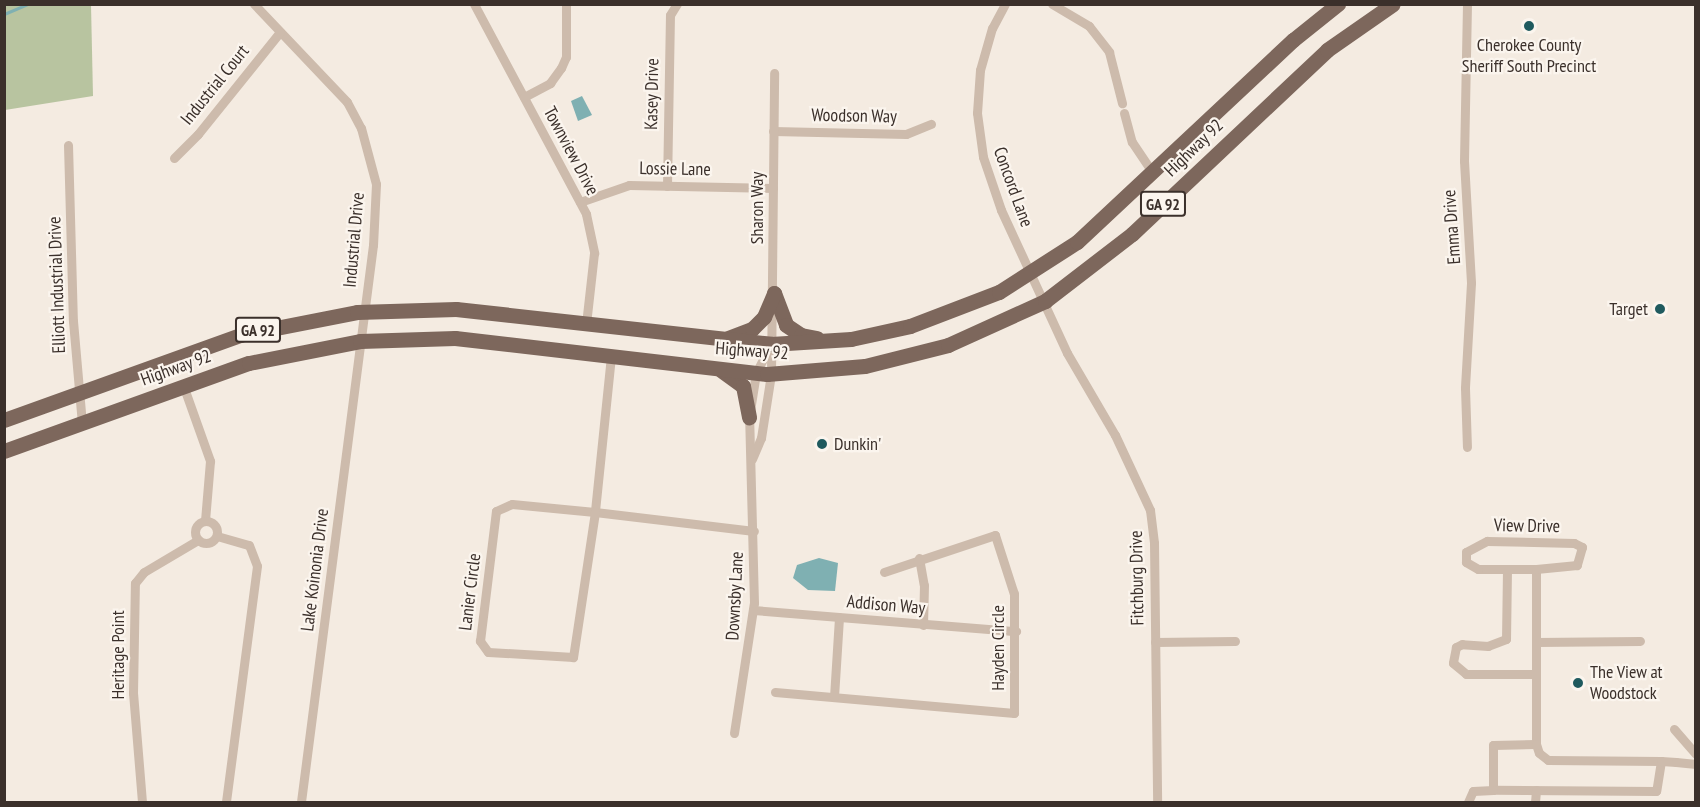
<!DOCTYPE html>
<html>
<head>
<meta charset="utf-8">
<style>
  body { margin:0 }
  #map { position:relative; width:1700px; height:807px; overflow:hidden; background:#f4ebe1; font-family:"PT Sans Narrow",sans-serif }
  div>[style] { position:absolute }
  .green>* { inset:0; background:#b8c4a0 }
  .water>* { inset:0; background:#7fb0b2 }
  .stream>* { height:3px; margin:-1.5px; padding:0 1.5px; transform-origin:1.5px; border-radius:1.5px; background:#7fb0b2 }
  .minor>* { height:9px; margin:-4.5px; padding:0 4.5px; transform-origin:4.5px; border-radius:4.5px; background:#cdbbac }
  .minor>.ring { margin:-4.5px; padding:0; box-sizing:content-box; background:none; border:9px solid #cdbbac; border-radius:50% }
  .primary>* { height:15px; margin:-7.5px; padding:0 7.5px; transform-origin:7.5px; border-radius:7.5px; background:#7d675c }
  .dots>* { width:16px; height:16px; translate:-50% -50%; box-sizing:border-box; border:3px solid #fbf5ee; border-radius:50% }
  span { translate:-50% -50%; white-space:nowrap; text-align:center; line-height:1.15; -webkit-text-stroke:4.5px #fbf5ee; paint-order:stroke }
  .shield-label span { padding:2px 4px; background:#fbf5ee; border:2px solid; border-radius:4px; -webkit-text-stroke-width:0 }
  .shield-label { font-size:16px; color:#3b302b; font-weight:700 }
  .poi-label { font-size:18px; color:#3b302b }
  .right { translate:-100% -50%; text-align:right }
  .left { translate:0 -50%; text-align:left }
  .street-label { font-size:18px; color:#3b302b }
  .frame { position:absolute; inset:0; border:6px solid #3b302b; pointer-events:none }
</style>
</head>
<body>
<div id="map">
  <div class="green">
    <i style="clip-path:polygon(5px 4px,91px 5px,93px 96px,5px 110px)"></i>
  </div>
  <div class="water">
    <i style="clip-path:polygon(582px 96px,592px 115px,578px 121px,571px 101px)"></i>
    <i style="clip-path:polygon(819px 558px,838px 563px,835px 591px,808px 590px,793px 578px,797px 565px)"></i>
  </div>
  <div class="stream">
    <i style="left:4px;top:14px;width:26px;rotate:-23deg"></i>
  </div>
  <div class="minor">
    <i style="left:254px;top:4px;width:135px;rotate:46.5deg"></i>
    <i style="left:347px;top:102px;width:30px;rotate:62deg"></i>
    <i style="left:361px;top:128px;width:58px;rotate:75deg"></i>
    <i style="left:376px;top:184px;width:61px;rotate:92.8deg"></i>
    <i style="left:373px;top:245px;width:562px;rotate:97.37deg"></i>
    <i style="left:474px;top:4px;width:238px;rotate:61.9deg"></i>
    <i style="left:586px;top:214px;width:40px;rotate:78deg"></i>
    <i style="left:594px;top:253px;width:71px;rotate:96.4deg"></i>
    <i style="left:1005px;top:4px;width:27px;rotate:118deg"></i>
    <i style="left:992px;top:28px;width:44px;rotate:105.9deg"></i>
    <i style="left:980px;top:70px;width:43px;rotate:94deg"></i>
    <i style="left:977px;top:113px;width:44px;rotate:82.2deg"></i>
    <i style="left:983px;top:157px;width:56px;rotate:71.2deg"></i>
    <i style="left:1001px;top:210px;width:157px;rotate:65.2deg"></i>
    <i style="left:1067px;top:353px;width:95px;rotate:59.7deg"></i>
    <i style="left:1115px;top:435px;width:83px;rotate:65deg"></i>
    <i style="left:1150px;top:510px;width:33px;rotate:83deg"></i>
    <i style="left:1154px;top:543px;width:259px;rotate:89.3deg"></i>
    <i style="left:1052px;top:4px;width:43px;rotate:30.7deg"></i>
    <i style="left:1089px;top:26px;width:33px;rotate:52deg"></i>
    <i style="left:1109px;top:52px;width:53px;rotate:75.7deg"></i>
    <i style="left:1467px;top:4px;width:157px;rotate:91.1deg"></i>
    <i style="left:1464px;top:161px;width:122px;rotate:86.7deg"></i>
    <i style="left:1471px;top:283px;width:105px;rotate:93.3deg"></i>
    <i style="left:1465px;top:388px;width:59px;rotate:88.1deg"></i>
    <i style="left:524px;top:97px;width:30px;rotate:-28deg"></i>
    <i style="left:550px;top:83px;width:19px;rotate:-54deg"></i>
    <i style="left:561px;top:68px;width:12px;rotate:-66deg"></i>
    <i style="left:566px;top:57px;width:53px;rotate:-90deg"></i>
    <i style="left:1124px;top:113px;width:30px;rotate:75deg"></i>
    <i style="left:1132px;top:142px;width:37px;rotate:56deg"></i>
    <i style="left:773px;top:131px;width:133px;rotate:1.3deg"></i>
    <i style="left:906px;top:134px;width:27px;rotate:-22deg"></i>
    <i style="left:68px;top:145px;width:176px;rotate:88.4deg"></i>
    <i style="left:73px;top:321px;width:102px;rotate:85deg"></i>
    <i style="left:174px;top:158px;width:34px;rotate:-45deg"></i>
    <i style="left:198px;top:134px;width:131px;rotate:-51.2deg"></i>
    <i style="left:667px;top:186px;width:171px;rotate:-89deg"></i>
    <i style="left:670px;top:15px;width:13px;rotate:-58deg"></i>
    <i style="left:580px;top:202px;width:52px;rotate:-19.1deg"></i>
    <i style="left:629px;top:185px;width:144px;rotate:1.2deg"></i>
    <i style="left:611px;top:356px;width:157px;rotate:95.9deg"></i>
    <i style="left:595px;top:512px;width:160px;rotate:6.8deg"></i>
    <i style="left:183px;top:385px;width:81px;rotate:70.4deg"></i>
    <i style="left:210px;top:461px;width:59px;rotate:94.8deg"></i>
    <i style="left:752px;top:459px;width:23px;rotate:-67deg"></i>
    <i style="left:761px;top:438px;width:65px;rotate:-81.1deg"></i>
    <i style="left:771px;top:374px;width:301px;rotate:-89.4deg"></i>
    <i style="left:512px;top:504px;width:83px;rotate:5.5deg"></i>
    <i style="left:595px;top:512px;width:147px;rotate:98.6deg"></i>
    <i style="left:573px;top:657px;width:85px;rotate:-176.6deg"></i>
    <i style="left:488px;top:652px;width:14px;rotate:-126deg"></i>
    <i style="left:480px;top:641px;width:131px;rotate:-83deg"></i>
    <i style="left:496px;top:511px;width:17px;rotate:-24deg"></i>
    <i class="ring" style="left:195px;top:521px;width:13px;height:13px"></i>
    <i style="left:217px;top:536px;width:33px;rotate:16deg"></i>
    <i style="left:249px;top:545px;width:22px;rotate:69deg"></i>
    <i style="left:257px;top:566px;width:238px;rotate:97.5deg"></i>
    <i style="left:919px;top:558px;width:27px;rotate:80deg"></i>
    <i style="left:924px;top:585px;width:40px;rotate:91.4deg"></i>
    <i style="left:1507px;top:569px;width:70px;rotate:90.8deg"></i>
    <i style="left:1506px;top:639px;width:19px;rotate:159deg"></i>
    <i style="left:1488px;top:646px;width:26px;rotate:-176deg"></i>
    <i style="left:1462px;top:644px;width:7px;rotate:153deg"></i>
    <i style="left:1456px;top:647px;width:16px;rotate:101deg"></i>
    <i style="left:1453px;top:663px;width:17px;rotate:40deg"></i>
    <i style="left:1466px;top:674px;width:70px"></i>
    <i style="left:753px;top:610px;width:264px;rotate:4.6deg"></i>
    <i style="left:1155px;top:642px;width:80px;rotate:-0.7deg"></i>
    <i style="left:1537px;top:642px;width:103px;rotate:-0.6deg"></i>
    <i style="left:775px;top:692px;width:240px;rotate:5deg"></i>
    <i style="left:1014px;top:713px;width:119px;rotate:-90deg"></i>
    <i style="left:1014px;top:594px;width:62px;rotate:-107.9deg"></i>
    <i style="left:995px;top:535px;width:117px;rotate:161.6deg"></i>
    <i style="left:834px;top:697px;width:80px;rotate:-86.4deg"></i>
    <i style="left:1674px;top:729px;width:33px;rotate:49deg"></i>
    <i style="left:734px;top:733px;width:132px;rotate:-81.3deg"></i>
    <i style="left:754px;top:603px;width:186px;rotate:-91.5deg"></i>
    <i style="left:749px;top:417px;width:45px;rotate:-81deg"></i>
    <i style="left:756px;top:373px;width:33px;rotate:-63deg"></i>
    <i style="left:1536px;top:744px;width:175px;rotate:-90deg"></i>
    <i style="left:1536px;top:569px;width:58px;rotate:180deg"></i>
    <i style="left:1478px;top:569px;width:14px;rotate:-150deg"></i>
    <i style="left:1466px;top:562px;width:10px;rotate:-90deg"></i>
    <i style="left:1466px;top:552px;width:24px;rotate:-28deg"></i>
    <i style="left:1487px;top:541px;width:87px;rotate:1.3deg"></i>
    <i style="left:1574px;top:543px;width:9px;rotate:27deg"></i>
    <i style="left:1582px;top:547px;width:19px;rotate:106deg"></i>
    <i style="left:1577px;top:565px;width:41px;rotate:174.4deg"></i>
    <i style="left:1661px;top:761px;width:30px;rotate:99deg"></i>
    <i style="left:1656px;top:791px;width:163px;rotate:-179.6deg"></i>
    <i style="left:1493px;top:790px;width:45px;rotate:-90deg"></i>
    <i style="left:1493px;top:745px;width:43px;rotate:-1.3deg"></i>
    <i style="left:1536px;top:744px;width:9px;rotate:72deg"></i>
    <i style="left:1539px;top:753px;width:11px;rotate:38deg"></i>
    <i style="left:1548px;top:760px;width:113px;rotate:0.5deg"></i>
    <i style="left:1661px;top:761px;width:15px;rotate:4deg"></i>
    <i style="left:1676px;top:762px;width:20px;rotate:6deg"></i>
    <i style="left:142px;top:802px;width:109px;rotate:-94.7deg"></i>
    <i style="left:133px;top:693px;width:110px;rotate:-89deg"></i>
    <i style="left:135px;top:583px;width:14px;rotate:-51deg"></i>
    <i style="left:144px;top:572px;width:63px;rotate:-30.7deg"></i>
    <i style="left:1468px;top:802px;width:12px;rotate:-66deg"></i>
    <i style="left:1473px;top:791px;width:20px;rotate:-3deg"></i>
    <i style="left:1535px;top:802px;width:12px;rotate:-85deg"></i>
  </div>
  <div class="primary">
    <i style="left:774px;top:293px;width:34px;rotate:69deg"></i>
    <i style="left:786px;top:325px;width:18px;rotate:34deg"></i>
    <i style="left:801px;top:335px;width:16px;rotate:11deg"></i>
    <i style="left:728px;top:338px;width:26px;rotate:-21deg"></i>
    <i style="left:752px;top:329px;width:17px;rotate:-45deg"></i>
    <i style="left:764px;top:317px;width:26px;rotate:-67deg"></i>
    <i style="left:722px;top:371px;width:26px;rotate:36deg"></i>
    <i style="left:743px;top:386px;width:32px;rotate:79deg"></i>
    <i style="left:4px;top:420px;width:251px;rotate:-19.8deg"></i>
    <i style="left:240px;top:335px;width:119px;rotate:-11.1deg"></i>
    <i style="left:357px;top:312px;width:99px;rotate:-1.7deg"></i>
    <i style="left:456px;top:309px;width:317px;rotate:6.3deg"></i>
    <i style="left:771px;top:344px;width:80px;rotate:-3.6deg"></i>
    <i style="left:851px;top:339px;width:60px;rotate:-12.4deg"></i>
    <i style="left:910px;top:326px;width:95px;rotate:-20.9deg"></i>
    <i style="left:999px;top:292px;width:93px;rotate:-32.7deg"></i>
    <i style="left:1077px;top:242px;width:296px;rotate:-43.1deg"></i>
    <i style="left:1293px;top:40px;width:58px;rotate:-38.7deg"></i>
    <i style="left:4px;top:451px;width:260px;rotate:-19.8deg"></i>
    <i style="left:249px;top:363px;width:113px;rotate:-11.2deg"></i>
    <i style="left:360px;top:341px;width:95px;rotate:-1.8deg"></i>
    <i style="left:455px;top:338px;width:314px;rotate:6.6deg"></i>
    <i style="left:767px;top:374px;width:98px;rotate:-4.7deg"></i>
    <i style="left:865px;top:366px;width:86px;rotate:-14.2deg"></i>
    <i style="left:948px;top:345px;width:107px;rotate:-24.4deg"></i>
    <i style="left:1045px;top:301px;width:110px;rotate:-37.6deg"></i>
    <i style="left:1132px;top:234px;width:268px;rotate:-43.3deg"></i>
    <i style="left:1327px;top:50px;width:80px;rotate:-34.9deg"></i>
  </div>
  <div class="dots">
    <i style="left:1529px;top:26px;background:#1f5a5e"></i>
    <i style="left:1660px;top:309px;background:#1f5a5e"></i>
    <i style="left:822px;top:444px;background:#1f5a5e"></i>
    <i style="left:1578px;top:683px;background:#1f5a5e"></i>
  </div>
  <div class="shield-label">
    <span style="left:1163px;top:204px">GA 92</span>
    <span style="left:258px;top:330px">GA 92</span>
  </div>
  <div class="poi-label">
    <span style="left:1529px;top:56px">Cherokee County<br>Sheriff South Precinct</span>
    <span class="right" style="left:1648px;top:309px">Target</span>
    <span class="left" style="left:834px;top:444px">Dunkin'</span>
    <span class="left" style="left:1590px;top:683px">The View at<br>Woodstock</span>
  </div>
  <div class="street-label">
    <span style="left:215px;top:85px;rotate:-51deg">Industrial Court</span>
    <span style="left:652px;top:94px;rotate:-89deg">Kasey Drive</span>
    <span style="left:854px;top:116px;rotate:1deg">Woodson Way</span>
    <span style="left:1194px;top:148px;rotate:-44deg">Highway 92</span>
    <span style="left:571px;top:151px;rotate:62deg">Townview Drive</span>
    <span style="left:675px;top:169px;rotate:1deg">Lossie Lane</span>
    <span style="left:1013px;top:187px;rotate:70deg">Concord Lane</span>
    <span style="left:757px;top:208px;rotate:-90deg">Sharon Way</span>
    <span style="left:1452px;top:227px;rotate:-94deg">Emma Drive</span>
    <span style="left:354px;top:240px;rotate:-85deg">Industrial Drive</span>
    <span style="left:57px;top:285px;rotate:-92deg">Elliott Industrial Drive</span>
    <span style="left:752px;top:351px;rotate:4deg">Highway 92</span>
    <span style="left:176px;top:368px;rotate:-20deg">Highway 92</span>
    <span style="left:1527px;top:526px;rotate:1deg">View Drive</span>
    <span style="left:315px;top:570px;rotate:-83deg">Lake Koinonia Drive</span>
    <span style="left:1137px;top:578px;rotate:-91deg">Fitchburg Drive</span>
    <span style="left:470px;top:592px;rotate:-83deg">Lanier Circle</span>
    <span style="left:735px;top:596px;rotate:-87deg">Downsby Lane</span>
    <span style="left:886px;top:605px;rotate:5deg">Addison Way</span>
    <span style="left:998px;top:648px;rotate:-90deg">Hayden Circle</span>
    <span style="left:118px;top:655px;rotate:-90deg">Heritage Point</span>
  </div>
  <div class="frame"></div>
</div>
</body>
</html>
